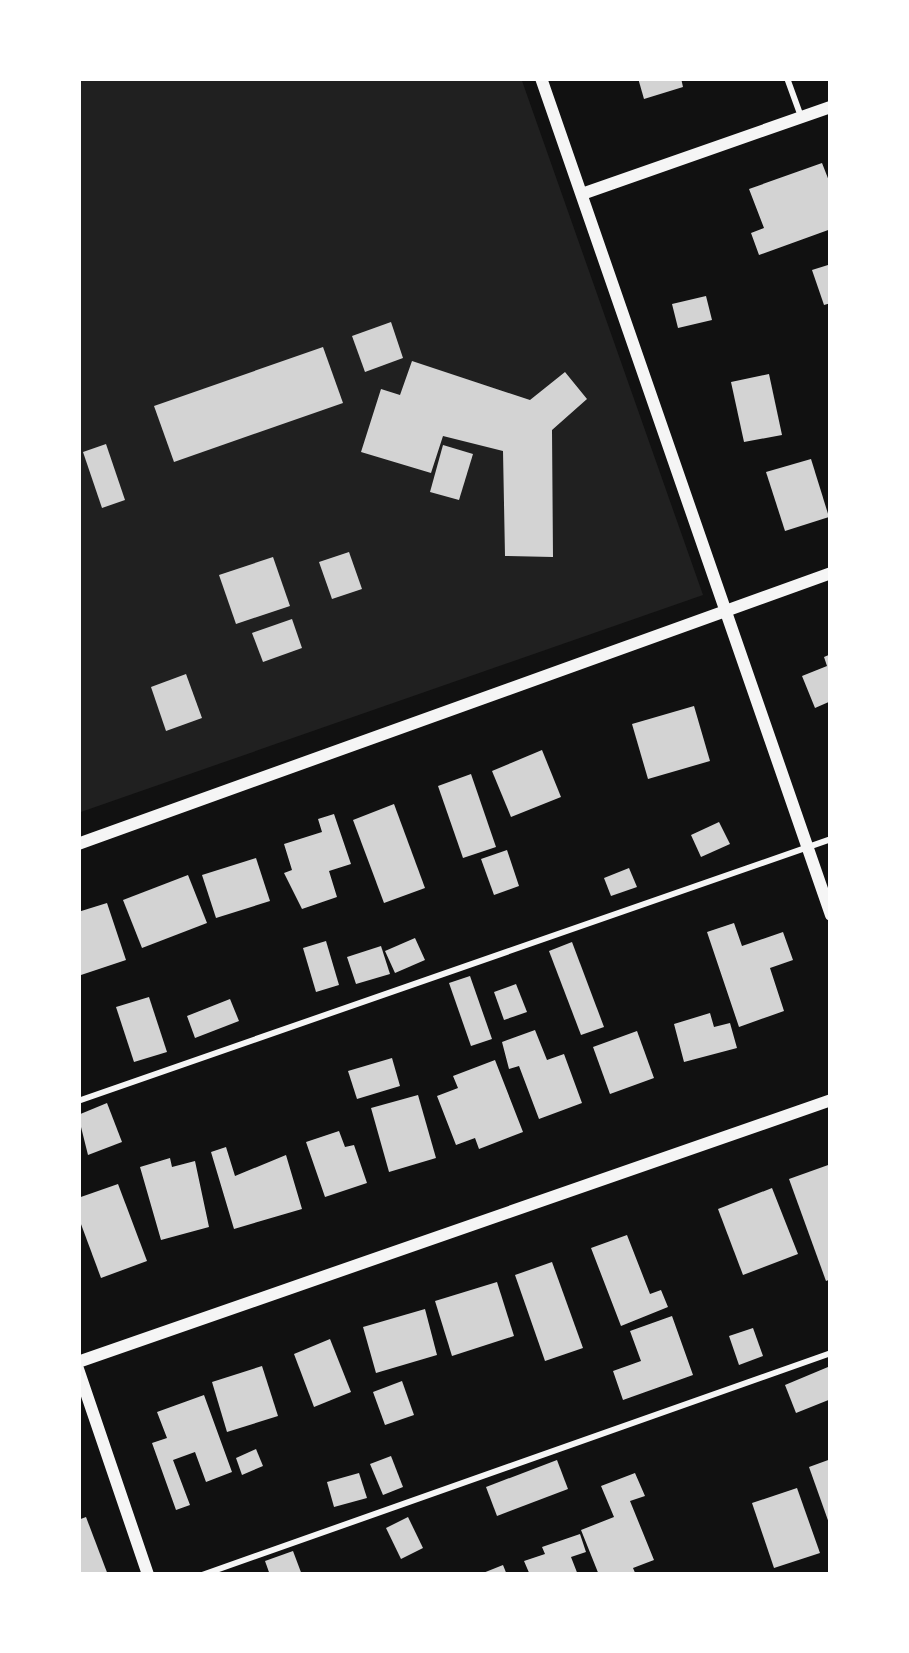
<!DOCTYPE html>
<html>
<head>
<meta charset="utf-8">
<style>
  body { margin:0 }
  #map { position:relative; width:909px; height:1653px; overflow:hidden; background:#111; font-family:Raleway,sans-serif }
  div>[style] { position:absolute }
  .green>* { inset:0; background:#202020 }
  .building>* { inset:0; background:#d3d3d3 }
  .service>* { height:6px; margin:-3px; padding:0 3px; transform-origin:3px; border-radius:3px; background:#f5f5f5 }
  .minor>* { height:12px; margin:-6px; padding:0 6px; transform-origin:6px; border-radius:6px; background:#f5f5f5 }
  span { translate:-50% -50%; white-space:nowrap; text-align:center; line-height:1.15; -webkit-text-stroke:10px #fff; paint-order:stroke }
  .frame { position:absolute; inset:0; border:81px solid #fff; pointer-events:none }
</style>
</head>
<body>
<div id="map">
  <div class="green">
    <i style="clip-path:polygon(78px 78px,521px 78px,703px 595px,78px 813px)"></i>
  </div>
  <div class="building">
    <i style="clip-path:polygon(638px 78px,681px 78px,683px 87px,644px 99px)"></i>
    <i style="clip-path:polygon(822px 163px,831px 186px,831px 229px,759px 255px,751px 233px,764px 228px,749px 189px)"></i>
    <i style="clip-path:polygon(828px 265px,831px 303px,824px 305px,812px 270px)"></i>
    <i style="clip-path:polygon(706px 296px,712px 320px,678px 328px,672px 304px)"></i>
    <i style="clip-path:polygon(391px 322px,403px 358px,365px 372px,352px 336px)"></i>
    <i style="clip-path:polygon(323px 347px,343px 403px,174px 462px,154px 406px)"></i>
    <i style="clip-path:polygon(412px 361px,530px 400px,565px 372px,587px 399px,552px 430px,553px 557px,505px 556px,503px 451px,443px 436px,431px 473px,361px 452px,381px 389px,400px 395px)"></i>
    <i style="clip-path:polygon(769px 374px,782px 435px,744px 442px,731px 382px)"></i>
    <i style="clip-path:polygon(106px 444px,125px 500px,102px 508px,83px 452px)"></i>
    <i style="clip-path:polygon(443px 445px,473px 454px,459px 500px,430px 492px)"></i>
    <i style="clip-path:polygon(811px 459px,829px 517px,785px 531px,766px 472px)"></i>
    <i style="clip-path:polygon(349px 552px,362px 589px,332px 599px,319px 562px)"></i>
    <i style="clip-path:polygon(273px 557px,290px 606px,236px 624px,219px 575px)"></i>
    <i style="clip-path:polygon(292px 619px,302px 648px,263px 662px,252px 633px)"></i>
    <i style="clip-path:polygon(831px 654px,831px 701px,815px 708px,802px 676px,827px 666px,824px 657px)"></i>
    <i style="clip-path:polygon(186px 674px,202px 718px,166px 731px,151px 687px)"></i>
    <i style="clip-path:polygon(694px 706px,710px 761px,648px 779px,632px 724px)"></i>
    <i style="clip-path:polygon(542px 750px,561px 797px,511px 817px,492px 771px)"></i>
    <i style="clip-path:polygon(471px 774px,496px 847px,463px 858px,438px 786px)"></i>
    <i style="clip-path:polygon(394px 804px,425px 888px,384px 903px,353px 820px)"></i>
    <i style="clip-path:polygon(334px 814px,351px 864px,329px 871px,337px 897px,302px 909px,284px 873px,292px 870px,284px 844px,322px 832px,318px 819px)"></i>
    <i style="clip-path:polygon(719px 822px,730px 844px,701px 857px,691px 835px)"></i>
    <i style="clip-path:polygon(507px 850px,519px 886px,494px 895px,481px 859px)"></i>
    <i style="clip-path:polygon(256px 858px,270px 901px,216px 918px,202px 875px)"></i>
    <i style="clip-path:polygon(629px 868px,637px 887px,611px 896px,604px 878px)"></i>
    <i style="clip-path:polygon(188px 875px,207px 923px,142px 948px,123px 900px)"></i>
    <i style="clip-path:polygon(107px 903px,126px 960px,78px 976px,78px 912px)"></i>
    <i style="clip-path:polygon(734px 923px,742px 946px,783px 932px,793px 960px,770px 968px,784px 1011px,739px 1027px,707px 932px)"></i>
    <i style="clip-path:polygon(415px 938px,425px 960px,395px 973px,385px 951px)"></i>
    <i style="clip-path:polygon(326px 941px,339px 985px,316px 992px,303px 948px)"></i>
    <i style="clip-path:polygon(572px 942px,604px 1027px,581px 1035px,549px 951px)"></i>
    <i style="clip-path:polygon(381px 946px,390px 974px,356px 984px,347px 957px)"></i>
    <i style="clip-path:polygon(470px 976px,492px 1039px,471px 1046px,449px 983px)"></i>
    <i style="clip-path:polygon(516px 984px,527px 1012px,504px 1020px,494px 992px)"></i>
    <i style="clip-path:polygon(149px 997px,167px 1052px,134px 1062px,116px 1007px)"></i>
    <i style="clip-path:polygon(230px 999px,239px 1021px,195px 1038px,187px 1016px)"></i>
    <i style="clip-path:polygon(710px 1013px,714px 1027px,730px 1023px,737px 1048px,684px 1062px,674px 1024px)"></i>
    <i style="clip-path:polygon(535px 1030px,547px 1060px,564px 1054px,582px 1103px,539px 1119px,519px 1066px,509px 1069px,502px 1042px)"></i>
    <i style="clip-path:polygon(637px 1031px,654px 1078px,610px 1094px,593px 1047px)"></i>
    <i style="clip-path:polygon(392px 1058px,400px 1086px,357px 1099px,348px 1071px)"></i>
    <i style="clip-path:polygon(495px 1060px,523px 1132px,479px 1149px,475px 1138px,456px 1145px,437px 1096px,458px 1088px,453px 1076px)"></i>
    <i style="clip-path:polygon(418px 1095px,436px 1158px,389px 1172px,371px 1108px)"></i>
    <i style="clip-path:polygon(107px 1103px,122px 1142px,88px 1155px,78px 1115px)"></i>
    <i style="clip-path:polygon(339px 1131px,345px 1147px,354px 1145px,367px 1183px,325px 1197px,306px 1142px)"></i>
    <i style="clip-path:polygon(226px 1147px,235px 1176px,286px 1155px,302px 1209px,234px 1229px,211px 1152px)"></i>
    <i style="clip-path:polygon(170px 1158px,172px 1167px,195px 1161px,209px 1227px,161px 1240px,140px 1167px)"></i>
    <i style="clip-path:polygon(831px 1164px,831px 1279px,826px 1281px,789px 1179px)"></i>
    <i style="clip-path:polygon(118px 1184px,147px 1261px,101px 1278px,78px 1216px,78px 1198px)"></i>
    <i style="clip-path:polygon(772px 1188px,798px 1254px,743px 1275px,718px 1209px)"></i>
    <i style="clip-path:polygon(627px 1235px,650px 1294px,661px 1290px,668px 1307px,621px 1326px,591px 1248px)"></i>
    <i style="clip-path:polygon(552px 1262px,583px 1348px,545px 1361px,515px 1275px)"></i>
    <i style="clip-path:polygon(497px 1282px,514px 1336px,452px 1356px,435px 1301px)"></i>
    <i style="clip-path:polygon(425px 1309px,437px 1355px,376px 1373px,363px 1327px)"></i>
    <i style="clip-path:polygon(672px 1316px,693px 1375px,623px 1400px,613px 1371px,641px 1361px,630px 1331px)"></i>
    <i style="clip-path:polygon(753px 1328px,763px 1356px,739px 1365px,729px 1336px)"></i>
    <i style="clip-path:polygon(330px 1339px,351px 1392px,314px 1407px,294px 1354px)"></i>
    <i style="clip-path:polygon(262px 1366px,278px 1416px,227px 1432px,212px 1382px)"></i>
    <i style="clip-path:polygon(828px 1367px,831px 1399px,796px 1413px,785px 1385px)"></i>
    <i style="clip-path:polygon(402px 1381px,414px 1415px,385px 1425px,373px 1392px)"></i>
    <i style="clip-path:polygon(204px 1395px,232px 1472px,206px 1482px,195px 1452px,173px 1460px,190px 1505px,176px 1510px,152px 1443px,167px 1438px,157px 1412px)"></i>
    <i style="clip-path:polygon(256px 1449px,263px 1466px,242px 1475px,236px 1458px)"></i>
    <i style="clip-path:polygon(391px 1456px,403px 1487px,383px 1495px,370px 1464px)"></i>
    <i style="clip-path:polygon(831px 1459px,831px 1526px,830px 1526px,809px 1467px)"></i>
    <i style="clip-path:polygon(557px 1460px,568px 1489px,497px 1516px,486px 1487px)"></i>
    <i style="clip-path:polygon(359px 1473px,367px 1498px,334px 1507px,327px 1482px)"></i>
    <i style="clip-path:polygon(635px 1473px,645px 1496px,630px 1501px,654px 1560px,633px 1568px,636px 1575px,599px 1575px,581px 1530px,614px 1517px,601px 1486px)"></i>
    <i style="clip-path:polygon(797px 1488px,820px 1553px,774px 1568px,752px 1503px)"></i>
    <i style="clip-path:polygon(86px 1517px,108px 1575px,78px 1575px,78px 1520px)"></i>
    <i style="clip-path:polygon(408px 1517px,423px 1548px,401px 1559px,386px 1528px)"></i>
    <i style="clip-path:polygon(580px 1534px,586px 1552px,571px 1557px,578px 1575px,530px 1575px,524px 1561px,545px 1554px,542px 1547px)"></i>
    <i style="clip-path:polygon(293px 1551px,302px 1575px,270px 1575px,265px 1561px)"></i>
    <i style="clip-path:polygon(503px 1565px,507px 1575px,478px 1575px)"></i>
  </div>
  <div class="service">
    <i style="left:787px;top:78px;width:38px;rotate:70deg"></i>
    <i style="left:78px;top:1101px;width:797px;rotate:-19.18deg"></i>
    <i style="left:202px;top:1575px;width:667px;rotate:-19.44deg"></i>
  </div>
  <div class="minor">
    <i style="left:541px;top:78px;width:886px;rotate:70.89deg"></i>
    <i style="left:582px;top:194px;width:264px;rotate:-19.3deg"></i>
    <i style="left:78px;top:844px;width:800px;rotate:-19.79deg"></i>
    <i style="left:78px;top:1362px;width:797px;rotate:-19.18deg"></i>
    <i style="left:78px;top:1369px;width:218px;rotate:71.2deg"></i>
  </div>
  <div class="frame"></div>
</div>
</body>
</html>
